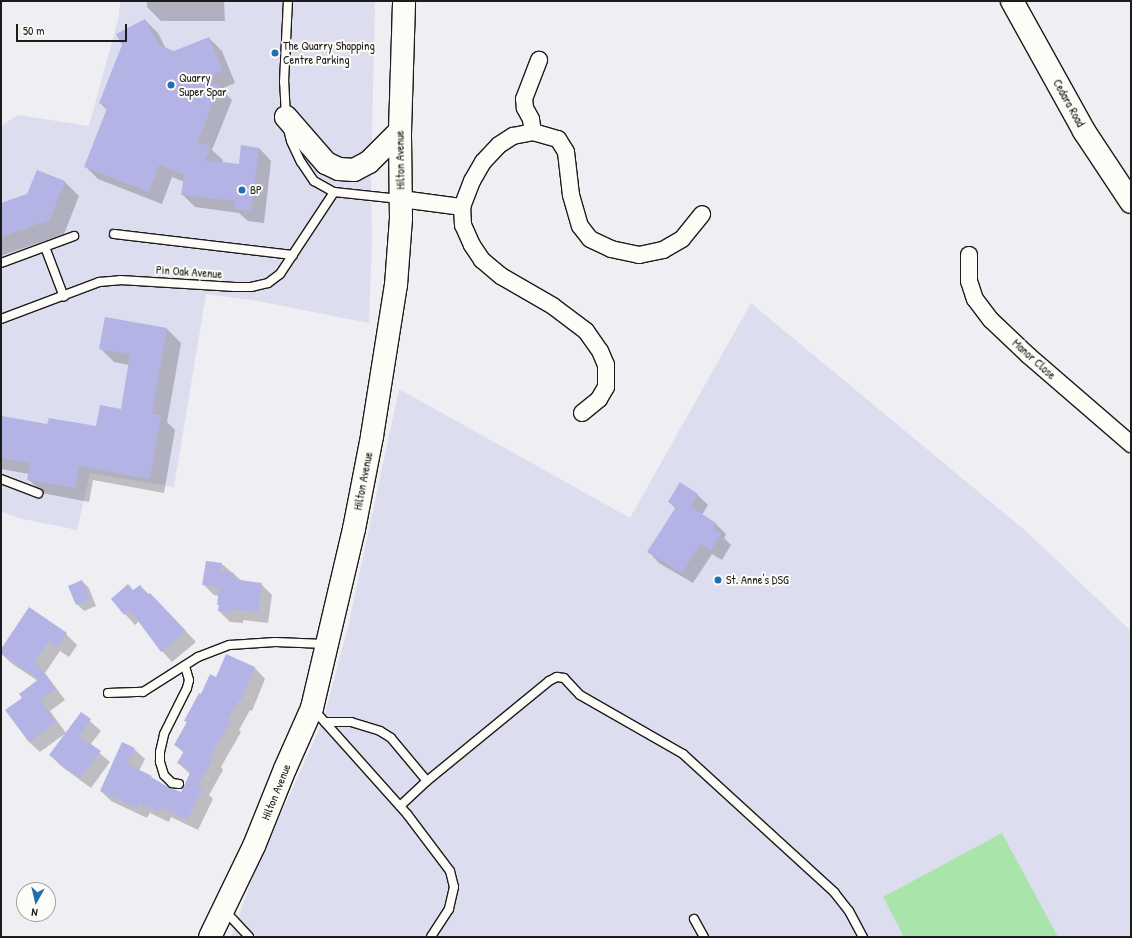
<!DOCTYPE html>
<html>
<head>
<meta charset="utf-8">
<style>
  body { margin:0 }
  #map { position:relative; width:1132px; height:938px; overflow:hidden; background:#eeeef3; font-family:"Patrick Hand",sans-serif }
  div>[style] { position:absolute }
  .built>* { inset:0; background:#dcddef }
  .green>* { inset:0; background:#a9e5ab }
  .shadow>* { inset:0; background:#0003 }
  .building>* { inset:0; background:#b3b4e5 }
  .roads { filter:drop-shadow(1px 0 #1c1c1c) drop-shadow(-1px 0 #1c1c1c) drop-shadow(0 1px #1c1c1c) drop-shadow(0 -1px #1c1c1c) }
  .lane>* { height:8px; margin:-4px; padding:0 4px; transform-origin:4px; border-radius:4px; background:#fdfcf7 }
  .street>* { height:16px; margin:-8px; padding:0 8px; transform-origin:8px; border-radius:8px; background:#fdfcf7 }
  .secondary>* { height:22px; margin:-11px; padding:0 11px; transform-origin:11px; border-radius:11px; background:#fdfcf7 }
  .dots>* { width:11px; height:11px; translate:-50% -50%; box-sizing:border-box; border:2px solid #fdfcf7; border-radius:50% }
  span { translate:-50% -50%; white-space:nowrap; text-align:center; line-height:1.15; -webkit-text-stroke:4px #fdfcf7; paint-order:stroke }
  .poi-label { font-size:12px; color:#1c1c1c }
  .left { translate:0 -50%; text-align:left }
  .street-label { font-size:12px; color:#1c1c1c }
  .frame { position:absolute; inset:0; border:2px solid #1c1c1c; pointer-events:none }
  .north { position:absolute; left:16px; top:882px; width:40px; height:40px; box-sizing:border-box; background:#fdfcf7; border:1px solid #a3a29f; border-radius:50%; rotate:188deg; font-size:11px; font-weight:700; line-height:16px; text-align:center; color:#1c1c1c }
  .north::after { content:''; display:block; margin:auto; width:14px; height:18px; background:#1f6fb2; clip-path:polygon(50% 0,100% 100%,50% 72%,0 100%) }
  .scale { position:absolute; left:16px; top:24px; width:111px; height:18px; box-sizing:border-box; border:2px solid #1c1c1c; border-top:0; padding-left:5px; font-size:12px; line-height:14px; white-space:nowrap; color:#1c1c1c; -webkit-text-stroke:3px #fdfcf7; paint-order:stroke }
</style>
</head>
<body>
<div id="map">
  <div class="built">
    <i style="clip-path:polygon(120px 1px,375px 1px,371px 175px,372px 240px,369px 323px,258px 301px,206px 294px,174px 487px,90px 473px,77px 530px,18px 518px,1px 511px,1px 126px,18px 115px,89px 126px,119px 16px)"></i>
    <i style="clip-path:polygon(751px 303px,1028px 533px,1131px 631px,1131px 937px,231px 937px,256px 869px,323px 721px,348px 627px,399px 389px,630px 518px)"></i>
  </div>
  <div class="green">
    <i style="clip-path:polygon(1002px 833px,1058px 937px,904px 937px,883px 897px)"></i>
  </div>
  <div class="shadow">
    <i style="clip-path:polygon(147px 1px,224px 1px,225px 21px,161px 21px,147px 7px)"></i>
    <i style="clip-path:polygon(145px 20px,158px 33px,166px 49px,174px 52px,209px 38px,222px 51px,235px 83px,221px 89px,232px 100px,212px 150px,223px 160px,222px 163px,240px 166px,259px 148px,271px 161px,264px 223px,248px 221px,239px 213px,195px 207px,182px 194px,184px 182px,172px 177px,162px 204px,98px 179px,85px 166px,107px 110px,100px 103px)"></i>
    <i style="clip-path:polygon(37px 171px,65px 182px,79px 196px,64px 234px,1px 256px,1px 204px,28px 195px)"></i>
    <i style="clip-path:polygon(105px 318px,167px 329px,181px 343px,167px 422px,175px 430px,164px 493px,93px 480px,89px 502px,42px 493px,28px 479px,29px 474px,1px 469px,1px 416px,48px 425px,97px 427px,121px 410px,129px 365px,114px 362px,100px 348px)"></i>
    <i style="clip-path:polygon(697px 494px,708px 505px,702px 515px,716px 524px,726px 534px,724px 538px,731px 545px,722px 560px,712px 554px,693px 583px,659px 563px,649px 552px,676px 509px,669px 502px)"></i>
    <i style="clip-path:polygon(222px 564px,242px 581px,261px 584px,272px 595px,268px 623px,243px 620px,243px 623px,230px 622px,219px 611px,219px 596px,214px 595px,203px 584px)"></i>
    <i style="clip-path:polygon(82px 581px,89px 588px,96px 606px,84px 611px,77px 604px)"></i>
    <i style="clip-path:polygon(140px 586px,161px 605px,196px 642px,172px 662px,162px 651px,139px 621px,135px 625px,125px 614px,134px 591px)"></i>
    <i style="clip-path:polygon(29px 608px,66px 634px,77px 645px,69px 657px,60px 651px,45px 673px,65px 700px,50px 711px,66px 733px,40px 752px,29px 742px,6px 711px,23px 698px,38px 681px,11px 663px,1px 653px)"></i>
    <i style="clip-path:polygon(226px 656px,255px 668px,265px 679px,252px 711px,250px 710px,239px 730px,241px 732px,221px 767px,223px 770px,209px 795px,213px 799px,198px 830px,171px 817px,169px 822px,150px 813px,147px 818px,111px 801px,101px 791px,134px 749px,145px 759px,139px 771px,168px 788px,181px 793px,190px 774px,178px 763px,184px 753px,175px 745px,201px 696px,217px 678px)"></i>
    <i style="clip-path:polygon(82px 714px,101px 731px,90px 745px,110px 762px,91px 788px,61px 766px,50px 755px)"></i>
  </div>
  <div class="building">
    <i style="clip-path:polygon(145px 19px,159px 45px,174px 51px,209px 37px,223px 71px,201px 79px,219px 86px,198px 142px,211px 147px,205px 160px,239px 164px,241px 145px,259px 148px,251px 211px,234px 209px,235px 201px,181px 195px,184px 175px,159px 165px,149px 192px,84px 167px,108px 106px,99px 103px,122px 45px,116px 34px)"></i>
    <i style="clip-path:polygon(37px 170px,65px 181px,50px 220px,1px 237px,1px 203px,27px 194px)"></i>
    <i style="clip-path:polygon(105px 317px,167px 328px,152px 414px,161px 415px,150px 479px,79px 466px,75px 488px,27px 480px,30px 463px,1px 458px,1px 416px,47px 424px,49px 418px,96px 426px,100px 405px,121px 409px,130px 354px,99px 349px)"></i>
    <i style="clip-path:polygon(680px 482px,698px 494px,690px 506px,716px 523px,713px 529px,721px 534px,711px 550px,701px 544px,682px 573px,647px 552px,676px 507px,668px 502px)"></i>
    <i style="clip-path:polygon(206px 561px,222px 563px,221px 571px,234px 573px,233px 579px,262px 583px,258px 613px,240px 610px,233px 610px,232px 613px,218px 611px,219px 605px,217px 605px,219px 587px,202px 585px)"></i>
    <i style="clip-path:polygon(82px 580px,90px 599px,76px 605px,68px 586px)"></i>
    <i style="clip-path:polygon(128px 584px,133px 590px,140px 585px,148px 595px,150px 593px,186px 631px,161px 652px,130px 610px,124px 615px,111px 599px)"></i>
    <i style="clip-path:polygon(29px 607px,67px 633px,58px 647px,49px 641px,35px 661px,56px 689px,40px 700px,56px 722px,29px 742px,5px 710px,22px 698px,19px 694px,39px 679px,1px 654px,1px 649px)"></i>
    <i style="clip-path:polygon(226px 654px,255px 667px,241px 701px,239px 700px,228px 719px,231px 721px,210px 757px,213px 759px,198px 786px,203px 788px,187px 820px,160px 807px,158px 812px,139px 803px,137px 808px,100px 791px,122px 742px,135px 748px,127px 764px,152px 776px,151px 777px,168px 787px,181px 792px,191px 771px,177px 763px,184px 751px,174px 745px,187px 722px,184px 721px,199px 693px,201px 694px,210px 674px,216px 677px)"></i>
    <i style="clip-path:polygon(81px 712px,91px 719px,79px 736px,101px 751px,80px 778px,49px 755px)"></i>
  </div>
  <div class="roads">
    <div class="lane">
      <i style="left:286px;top:117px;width:35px;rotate:-93deg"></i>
      <i style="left:284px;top:82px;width:81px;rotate:-87.2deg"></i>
      <i style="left:288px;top:129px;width:12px;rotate:76deg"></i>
      <i style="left:291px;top:141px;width:23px;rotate:65deg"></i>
      <i style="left:301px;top:162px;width:23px;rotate:56deg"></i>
      <i style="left:314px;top:181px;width:23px;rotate:29deg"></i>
      <i style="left:334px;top:192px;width:66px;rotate:6.1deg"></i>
      <i style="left:114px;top:234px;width:180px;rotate:6.7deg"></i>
      <i style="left:45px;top:247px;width:53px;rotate:69.2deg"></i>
      <i style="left:1px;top:263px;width:78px;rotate:-20.3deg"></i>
      <i style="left:1px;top:319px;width:105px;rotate:-20.7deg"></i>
      <i style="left:99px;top:282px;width:21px;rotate:-5deg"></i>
      <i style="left:120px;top:280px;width:115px;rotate:3.5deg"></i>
      <i style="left:235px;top:287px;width:16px"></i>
      <i style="left:251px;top:287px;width:17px;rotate:-13deg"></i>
      <i style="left:268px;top:283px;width:15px;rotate:-37deg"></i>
      <i style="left:280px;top:274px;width:98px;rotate:-56.6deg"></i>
      <i style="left:1px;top:479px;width:40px;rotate:21deg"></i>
      <i style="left:108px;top:693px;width:35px;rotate:-2deg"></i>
      <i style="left:143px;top:692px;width:65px;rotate:-32.5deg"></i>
      <i style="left:198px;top:657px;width:34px;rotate:-21deg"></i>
      <i style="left:230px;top:645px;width:45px;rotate:-3.8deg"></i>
      <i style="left:275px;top:642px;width:51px;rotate:2.2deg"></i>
      <i style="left:314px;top:710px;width:140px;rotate:48.2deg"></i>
      <i style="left:407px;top:814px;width:71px;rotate:53deg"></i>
      <i style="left:450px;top:871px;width:16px;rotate:76deg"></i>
      <i style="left:454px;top:887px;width:23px;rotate:103deg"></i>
      <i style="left:449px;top:909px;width:33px;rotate:123deg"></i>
      <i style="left:325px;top:722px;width:26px"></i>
      <i style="left:351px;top:722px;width:30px;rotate:17deg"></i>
      <i style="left:380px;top:731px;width:13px;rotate:32deg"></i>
      <i style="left:391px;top:738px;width:56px;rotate:50.1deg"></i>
      <i style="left:179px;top:784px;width:7px;rotate:-172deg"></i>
      <i style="left:172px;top:783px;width:11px;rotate:-135deg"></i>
      <i style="left:164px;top:775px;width:14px;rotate:-107deg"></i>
      <i style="left:160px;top:762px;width:10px;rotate:-90deg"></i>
      <i style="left:160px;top:752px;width:18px;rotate:-77deg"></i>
      <i style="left:164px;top:734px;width:51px;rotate:-63.4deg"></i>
      <i style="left:187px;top:688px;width:8px;rotate:-76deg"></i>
      <i style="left:189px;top:680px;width:15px;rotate:-106deg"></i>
      <i style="left:400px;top:806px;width:37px;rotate:-43deg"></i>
      <i style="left:427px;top:781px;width:158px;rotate:-39.3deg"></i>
      <i style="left:549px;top:681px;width:9px;rotate:-27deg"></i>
      <i style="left:557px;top:677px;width:7px;rotate:8deg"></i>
      <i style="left:564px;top:678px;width:23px;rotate:47deg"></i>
      <i style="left:580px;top:695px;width:119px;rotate:29.8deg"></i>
      <i style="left:683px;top:754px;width:205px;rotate:42.4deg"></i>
      <i style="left:834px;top:892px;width:24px;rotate:52deg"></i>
      <i style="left:849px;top:911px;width:30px;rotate:62deg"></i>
      <i style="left:225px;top:911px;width:35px;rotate:47deg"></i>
      <i style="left:694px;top:919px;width:21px;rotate:61deg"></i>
    </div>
    <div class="street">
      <i style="left:533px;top:132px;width:13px;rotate:-99deg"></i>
      <i style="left:531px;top:119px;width:13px;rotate:-119deg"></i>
      <i style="left:525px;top:108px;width:9px;rotate:-96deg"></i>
      <i style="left:524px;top:99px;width:42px;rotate:-69deg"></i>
      <i style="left:401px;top:199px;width:62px;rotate:7.5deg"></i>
      <i style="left:969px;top:255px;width:26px;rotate:90deg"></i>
      <i style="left:969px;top:281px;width:19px;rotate:72deg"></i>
      <i style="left:975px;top:299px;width:26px;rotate:53deg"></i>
      <i style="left:991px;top:320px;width:52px;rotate:43.5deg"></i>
      <i style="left:1029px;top:356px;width:135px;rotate:40.8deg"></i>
      <i style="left:582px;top:413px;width:22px;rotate:-39deg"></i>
      <i style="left:599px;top:399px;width:14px;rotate:-60deg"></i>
      <i style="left:606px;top:387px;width:22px;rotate:-90deg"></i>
      <i style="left:606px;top:365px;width:15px;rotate:-113deg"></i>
      <i style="left:600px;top:351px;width:24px;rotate:-125deg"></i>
      <i style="left:586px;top:331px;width:41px;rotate:-142.9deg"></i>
      <i style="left:553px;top:306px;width:60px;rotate:-150deg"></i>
      <i style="left:501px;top:276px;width:25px;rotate:-140deg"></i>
      <i style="left:482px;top:260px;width:18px;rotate:-124deg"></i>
      <i style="left:472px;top:245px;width:22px;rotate:-114deg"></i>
      <i style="left:463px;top:225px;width:18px;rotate:-93deg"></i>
      <i style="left:462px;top:207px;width:28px;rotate:-69deg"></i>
      <i style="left:472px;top:181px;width:22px;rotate:-60deg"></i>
      <i style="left:483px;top:162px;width:23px;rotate:-47deg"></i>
      <i style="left:499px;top:145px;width:17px;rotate:-33deg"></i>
      <i style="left:513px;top:136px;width:20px;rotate:-11deg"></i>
      <i style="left:533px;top:132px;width:26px;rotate:16deg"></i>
      <i style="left:558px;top:139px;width:15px;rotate:58deg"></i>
      <i style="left:566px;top:152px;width:43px;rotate:83.4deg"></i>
      <i style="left:571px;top:195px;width:32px;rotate:74deg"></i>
      <i style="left:580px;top:226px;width:16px;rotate:52deg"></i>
      <i style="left:590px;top:239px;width:23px;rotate:25deg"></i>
      <i style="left:611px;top:249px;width:29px;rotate:12deg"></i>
      <i style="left:639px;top:255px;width:25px;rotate:-12deg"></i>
      <i style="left:663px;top:250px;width:22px;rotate:-30deg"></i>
      <i style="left:682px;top:239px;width:32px;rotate:-51deg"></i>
    </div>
    <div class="secondary">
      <i style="left:1012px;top:1px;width:149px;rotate:61deg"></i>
      <i style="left:1084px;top:131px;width:85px;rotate:56.5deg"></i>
      <i style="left:286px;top:117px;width:61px;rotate:49deg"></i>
      <i style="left:326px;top:163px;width:14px;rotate:25deg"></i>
      <i style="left:339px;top:169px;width:15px;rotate:4deg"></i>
      <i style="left:354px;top:170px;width:17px;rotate:-28deg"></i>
      <i style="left:369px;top:162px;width:44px;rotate:-45deg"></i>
      <i style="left:210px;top:937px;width:101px;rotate:-64.2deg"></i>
      <i style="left:254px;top:846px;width:83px;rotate:-68.1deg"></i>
      <i style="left:285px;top:769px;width:67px;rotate:-66.1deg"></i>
      <i style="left:312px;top:708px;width:184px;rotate:-76.8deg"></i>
      <i style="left:354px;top:529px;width:95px;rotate:-79deg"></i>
      <i style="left:372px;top:436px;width:153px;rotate:-81deg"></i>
      <i style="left:396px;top:285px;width:66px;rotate:-85.7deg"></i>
      <i style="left:401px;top:219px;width:88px;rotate:-90.7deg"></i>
      <i style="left:400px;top:131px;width:130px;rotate:-88.2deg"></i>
    </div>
  </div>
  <div class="dots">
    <i style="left:275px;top:53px;background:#1f6fb2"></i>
    <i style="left:171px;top:85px;background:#1f6fb2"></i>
    <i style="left:242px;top:190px;background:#1f6fb2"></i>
    <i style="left:718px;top:580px;background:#1f6fb2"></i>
  </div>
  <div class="poi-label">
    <span class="left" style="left:283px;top:53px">The Quarry Shopping<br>Centre Parking</span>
    <span class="left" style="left:179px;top:85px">Quarry<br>Super Spar</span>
    <span class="left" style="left:250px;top:190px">BP</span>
    <span class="left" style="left:726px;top:580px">St. Anne's DSG</span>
  </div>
  <div class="street-label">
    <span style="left:1069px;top:103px;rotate:61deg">Cedara Road</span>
    <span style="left:400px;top:160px;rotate:-91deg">Hilton Avenue</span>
    <span style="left:189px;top:272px;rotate:4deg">Pin Oak Avenue</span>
    <span style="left:1034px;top:359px;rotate:42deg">Manor Close</span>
    <span style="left:363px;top:481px;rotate:-79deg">Hilton Avenue</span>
    <span style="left:276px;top:792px;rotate:-68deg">Hilton Avenue</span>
  </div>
  <div class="frame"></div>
  <div class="north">N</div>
  <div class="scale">50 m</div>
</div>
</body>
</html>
